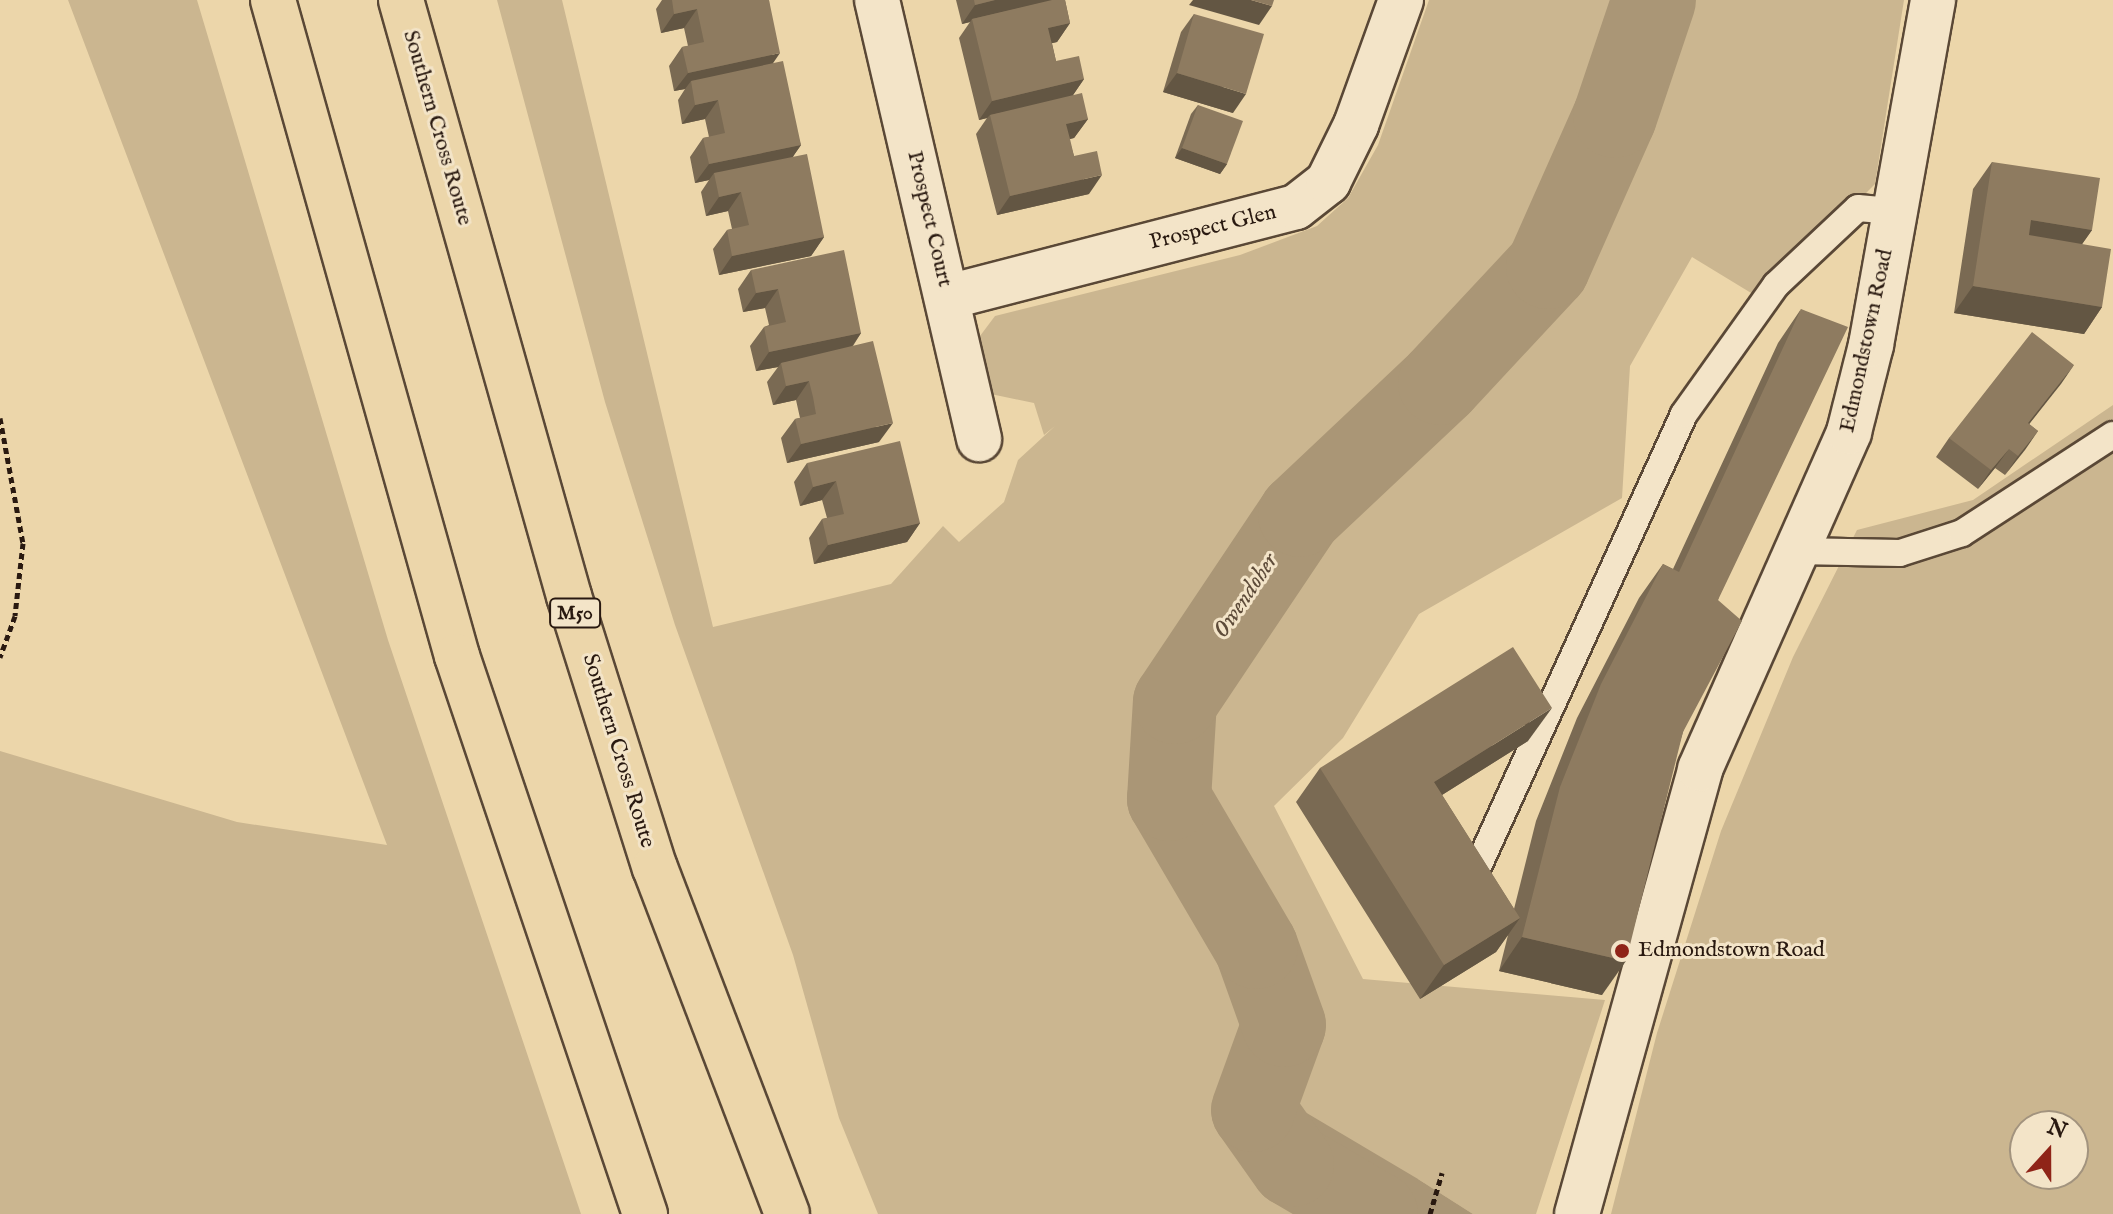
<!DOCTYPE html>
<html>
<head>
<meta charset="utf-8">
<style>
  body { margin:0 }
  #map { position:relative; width:2113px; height:1214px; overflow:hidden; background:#ecd6aa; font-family:"IM FELL English",serif }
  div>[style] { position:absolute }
  .green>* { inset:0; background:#cbb690 }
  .water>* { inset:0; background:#aa9676 }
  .river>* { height:84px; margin:-42px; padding:0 42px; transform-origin:42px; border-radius:42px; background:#aa9676 }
  .path>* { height:5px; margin-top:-2.5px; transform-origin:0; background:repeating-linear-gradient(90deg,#291910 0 6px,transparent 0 10px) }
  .roads { filter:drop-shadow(2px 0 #5a4836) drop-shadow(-2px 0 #5a4836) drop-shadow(0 2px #5a4836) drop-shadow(0 -2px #5a4836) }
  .service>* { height:26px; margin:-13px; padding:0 13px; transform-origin:13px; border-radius:13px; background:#f3e4c8 }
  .minor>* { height:44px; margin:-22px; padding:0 22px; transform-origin:22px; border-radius:22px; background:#f3e4c8 }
  .secondary>* { height:44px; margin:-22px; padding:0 22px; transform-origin:22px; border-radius:22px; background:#f3e4c8 }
  .motorway>* { height:44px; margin:-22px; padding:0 22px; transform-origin:22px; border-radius:22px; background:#ecd6aa }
  .wall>* { inset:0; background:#7a6a53 }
  .shaded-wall>* { inset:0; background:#635643 }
  .building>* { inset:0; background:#8e7b60 }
  .dots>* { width:22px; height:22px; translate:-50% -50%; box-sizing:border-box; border:4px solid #f3e4c8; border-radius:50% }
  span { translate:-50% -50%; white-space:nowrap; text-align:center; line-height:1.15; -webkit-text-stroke:6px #f3e4c8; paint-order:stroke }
  .shield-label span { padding:2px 6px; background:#f3e4c8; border:2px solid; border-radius:6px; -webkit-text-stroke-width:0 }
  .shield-label { font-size:20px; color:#291910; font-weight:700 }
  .street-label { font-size:22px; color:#291910 }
  .poi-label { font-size:22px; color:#291910 }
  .left { translate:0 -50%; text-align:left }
  .water-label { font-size:24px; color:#5d4b39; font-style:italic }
  .north { position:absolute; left:2009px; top:1110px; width:80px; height:80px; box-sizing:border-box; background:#f3e4c8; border:2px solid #a2937e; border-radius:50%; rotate:21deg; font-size:22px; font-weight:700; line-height:32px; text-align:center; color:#291910 }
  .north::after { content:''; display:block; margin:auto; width:28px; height:36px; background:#8f2418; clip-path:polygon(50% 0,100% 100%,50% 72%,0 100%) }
</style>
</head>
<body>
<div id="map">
  <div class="green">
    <i style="clip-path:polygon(68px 0,197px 0,388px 640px,581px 1214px,0 1214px,0 751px,237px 822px,387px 845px)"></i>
    <i style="clip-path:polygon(497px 0,562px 0,713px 627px,891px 584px,943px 526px,959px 542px,1004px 502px,1018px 460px,1055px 426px,1044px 435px,1034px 403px,986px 393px,977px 340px,995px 316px,1240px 255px,1317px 226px,1348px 198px,1378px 145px,1429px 0,1904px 0,1875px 184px,1761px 299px,1692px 257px,1630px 366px,1622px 498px,1419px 614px,1343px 738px,1274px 806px,1363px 979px,1605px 1000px,1536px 1214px,1473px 1214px,1418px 1179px,1267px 1192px,1303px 1214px,878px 1214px,839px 1118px,793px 955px,675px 625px,605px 402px)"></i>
    <i style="clip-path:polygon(evenodd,2113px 405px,2113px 1214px,1611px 1214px,1657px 1033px,1721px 831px,1793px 657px,1857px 530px,1973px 500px,2113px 405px,2025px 1126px,2073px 1126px,2073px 1174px,2025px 1174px,2025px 1126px)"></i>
  </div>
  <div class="water">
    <i style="clip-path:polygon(1305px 1112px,1418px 1179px,1473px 1214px,1303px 1214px,1267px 1192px)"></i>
  </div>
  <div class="river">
    <i style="left:1376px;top:1214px;width:97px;rotate:-149.7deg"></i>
    <i style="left:1292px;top:1165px;width:67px;rotate:-125.3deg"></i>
    <i style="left:1253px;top:1110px;width:90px;rotate:-70deg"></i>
    <i style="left:1284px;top:1025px;width:83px;rotate:-109.7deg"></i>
    <i style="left:1256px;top:947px;width:172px;rotate:-120.4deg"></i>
    <i style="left:1169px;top:799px;width:97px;rotate:-86.5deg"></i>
    <i style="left:1175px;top:702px;width:225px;rotate:-56.2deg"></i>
    <i style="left:1300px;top:515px;width:192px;rotate:-43.3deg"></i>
    <i style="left:1440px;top:383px;width:158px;rotate:-47deg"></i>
    <i style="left:1548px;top:267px;width:165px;rotate:-66.1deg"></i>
    <i style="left:1615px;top:116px;width:122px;rotate:-71.4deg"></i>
  </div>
  <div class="path">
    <i style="left:0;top:418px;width:127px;rotate:79.6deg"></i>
    <i style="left:23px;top:543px;width:73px;rotate:96.3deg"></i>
    <i style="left:15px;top:616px;width:44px;rotate:110.1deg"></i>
    <i style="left:1430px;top:1214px;width:43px;rotate:-73.7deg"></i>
  </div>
  <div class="roads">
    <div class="service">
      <i style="left:1796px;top:551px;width:104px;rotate:1.1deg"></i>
      <i style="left:1900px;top:553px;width:65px;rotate:-17.9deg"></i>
      <i style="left:1962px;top:533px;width:180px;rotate:-33deg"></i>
      <i style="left:1479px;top:864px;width:494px;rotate:-65.5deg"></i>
      <i style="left:1684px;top:414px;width:158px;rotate:-54.5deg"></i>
      <i style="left:1776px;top:285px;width:112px;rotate:-43.2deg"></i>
      <i style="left:1858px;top:208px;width:36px;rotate:5deg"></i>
    </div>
    <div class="minor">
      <i style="left:877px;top:0;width:451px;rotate:76.9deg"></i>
      <i style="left:948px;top:297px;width:359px;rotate:-14.5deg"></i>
      <i style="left:1296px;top:207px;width:41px;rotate:-38deg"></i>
      <i style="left:1328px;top:182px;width:64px;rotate:-63.8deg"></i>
      <i style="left:1356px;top:125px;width:133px;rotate:-70.2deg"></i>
    </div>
    <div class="secondary">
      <i style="left:1577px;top:1214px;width:462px;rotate:-74.5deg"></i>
      <i style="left:1700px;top:769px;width:368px;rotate:-66.1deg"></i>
      <i style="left:1849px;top:432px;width:90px;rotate:-75.8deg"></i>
      <i style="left:1871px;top:345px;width:351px;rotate:-79.8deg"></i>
    </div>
    <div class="motorway">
      <i style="left:273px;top:0;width:681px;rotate:74.33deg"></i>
      <i style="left:457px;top:656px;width:589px;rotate:71.38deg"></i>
      <i style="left:401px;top:0;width:619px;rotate:74.26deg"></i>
      <i style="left:569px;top:596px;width:285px;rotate:72.5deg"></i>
      <i style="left:655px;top:868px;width:370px;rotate:69.1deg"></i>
    </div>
  </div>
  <div class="wall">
    <i style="clip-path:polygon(662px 0,769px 0,773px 64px,801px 145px,793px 156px,824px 237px,811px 256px,719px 275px,713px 249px,727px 230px,732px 229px,728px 211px,706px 216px,701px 192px,709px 180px,695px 183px,690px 157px,703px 138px,709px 137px,705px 119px,682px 124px,678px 100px,685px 89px,674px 91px,669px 66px,682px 47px,688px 46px,684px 28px,661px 33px,656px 9px)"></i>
    <i style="clip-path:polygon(956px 0,1065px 0,1070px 23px,1057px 42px,1052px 43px,1056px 61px,1084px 79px,1073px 95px,1088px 119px,1074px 138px,1069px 139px,1074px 156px,1089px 194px,997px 215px,976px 134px,987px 118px,979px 120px,959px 38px,970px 22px,962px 24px)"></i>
    <i style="clip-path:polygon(1194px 14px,1233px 113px,1163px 92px,1181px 32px)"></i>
    <i style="clip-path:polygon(1198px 105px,1227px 164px,1220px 174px,1175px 158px,1191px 114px)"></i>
    <i style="clip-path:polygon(1992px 162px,2092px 230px,2082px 244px,2102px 307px,2084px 334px,1954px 313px,1973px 189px)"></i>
    <i style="clip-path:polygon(751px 270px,861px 333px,853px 346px,879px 442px,787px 463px,781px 438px,795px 419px,800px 418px,796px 400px,773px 405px,767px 382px,778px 367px,756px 371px,750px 346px,764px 327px,769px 325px,765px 308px,743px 312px,738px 289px)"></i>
    <i style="clip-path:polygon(1801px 309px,1718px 600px,1683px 732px,1602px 995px,1499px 971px,1508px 935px,1496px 952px,1420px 999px,1296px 802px,1320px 768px,1528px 741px,1442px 795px,1514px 909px,1536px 821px,1577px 718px,1639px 598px,1663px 564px,1673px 569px,1778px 343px)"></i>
    <i style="clip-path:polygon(2074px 365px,2029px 424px,2038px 431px,2005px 475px,1995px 468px,1978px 489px,1936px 457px,1949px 438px)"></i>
    <i style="clip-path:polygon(807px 463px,920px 523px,907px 542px,814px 564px,809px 538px,822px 519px,827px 518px,822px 500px,800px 506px,794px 482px)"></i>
  </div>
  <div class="shaded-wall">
    <i style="clip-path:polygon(995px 0,1055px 0,972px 19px,970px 22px,962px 24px,975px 5px)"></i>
    <i style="clip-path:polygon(1193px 0,1251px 0,1272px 6px,1259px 25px,1189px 5px)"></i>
    <i style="clip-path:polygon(697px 9px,684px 28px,661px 33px,674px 14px)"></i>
    <i style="clip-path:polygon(1070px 23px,1057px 42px,1035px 47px,1048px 28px)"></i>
    <i style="clip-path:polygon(780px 53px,767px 72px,691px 81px,685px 89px,674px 91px,688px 73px)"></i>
    <i style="clip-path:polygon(1177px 73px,1246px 94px,1233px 113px,1163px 92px)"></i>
    <i style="clip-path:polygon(1084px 79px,1071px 98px,990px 115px,987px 118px,979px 120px,992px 101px)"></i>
    <i style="clip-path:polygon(718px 100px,705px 119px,682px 124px,695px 105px)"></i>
    <i style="clip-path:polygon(1088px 119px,1074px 138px,1053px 143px,1066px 124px)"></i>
    <i style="clip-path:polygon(801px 145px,788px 164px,714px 173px,709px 180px,695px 183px,709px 164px)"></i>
    <i style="clip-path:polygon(1182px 148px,1227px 164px,1220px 174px,1175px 158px)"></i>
    <i style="clip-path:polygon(1102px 175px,1089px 194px,997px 215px,1010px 196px)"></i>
    <i style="clip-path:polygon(741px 192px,728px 211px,706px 216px,719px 197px)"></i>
    <i style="clip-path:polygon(2031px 220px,2092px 230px,2073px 257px,2012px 247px)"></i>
    <i style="clip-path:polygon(824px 237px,811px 256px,719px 275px,732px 256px)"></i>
    <i style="clip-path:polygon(1973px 286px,2102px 307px,2084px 334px,1954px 313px)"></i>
    <i style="clip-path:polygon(778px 289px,765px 308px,743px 312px,756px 293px)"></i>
    <i style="clip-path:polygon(861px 333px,848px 352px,781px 363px,778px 367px,756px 371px,769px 352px)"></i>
    <i style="clip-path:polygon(2074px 365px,2061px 384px,2015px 442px,2028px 423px)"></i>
    <i style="clip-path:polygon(809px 381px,796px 400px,773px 405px,786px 386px)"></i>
    <i style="clip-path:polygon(893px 423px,879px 442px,787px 463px,801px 444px)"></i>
    <i style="clip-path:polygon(2038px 431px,2025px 450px,2005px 475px,2018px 456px)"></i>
    <i style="clip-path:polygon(2009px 449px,1995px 468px,1978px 489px,1991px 470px)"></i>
    <i style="clip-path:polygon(836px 481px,822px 500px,800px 506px,813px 487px)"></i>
    <i style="clip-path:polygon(920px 523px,907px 542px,814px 564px,828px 545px)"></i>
    <i style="clip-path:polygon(1552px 708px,1528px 741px,1410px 815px,1434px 782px)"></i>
    <i style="clip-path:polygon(1520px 918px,1496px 952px,1420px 999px,1444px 965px)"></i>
    <i style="clip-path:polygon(1522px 937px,1626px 961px,1602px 995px,1499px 971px)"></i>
  </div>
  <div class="building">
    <i style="clip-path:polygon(672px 0,769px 0,780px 53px,688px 73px,682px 47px,704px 42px,697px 9px,674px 14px)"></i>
    <i style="clip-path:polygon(974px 0,995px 0,975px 5px)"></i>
    <i style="clip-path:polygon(1052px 0,1065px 0,1070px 23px,1048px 28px,1056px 61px,1079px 56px,1084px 79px,992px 101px,972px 19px)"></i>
    <i style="clip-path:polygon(1251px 0,1274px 0,1272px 6px)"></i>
    <i style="clip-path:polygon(1194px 14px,1264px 34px,1246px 94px,1177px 73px)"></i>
    <i style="clip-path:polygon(783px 61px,801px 145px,709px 164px,703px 138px,725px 133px,718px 100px,695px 105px,691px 81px)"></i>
    <i style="clip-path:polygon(1082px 93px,1088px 119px,1066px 124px,1070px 139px,1074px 156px,1097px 151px,1102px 175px,1010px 196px,990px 115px)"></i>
    <i style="clip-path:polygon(1198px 105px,1243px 121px,1227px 164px,1182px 148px)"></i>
    <i style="clip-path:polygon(807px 154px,824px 237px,732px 256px,727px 230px,749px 225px,741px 192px,719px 197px,714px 173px)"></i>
    <i style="clip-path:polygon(1992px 162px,2100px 178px,2092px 230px,2031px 220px,2029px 235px,2111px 249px,2102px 307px,1973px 286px)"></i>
    <i style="clip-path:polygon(844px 250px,861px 333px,769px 352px,764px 327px,786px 322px,778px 289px,756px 293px,751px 270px)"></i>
    <i style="clip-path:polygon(1801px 309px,1848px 327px,1718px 600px,1742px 621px,1683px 732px,1626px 961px,1522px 937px,1560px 787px,1601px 684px,1663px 564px,1679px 572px)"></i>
    <i style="clip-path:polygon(2032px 332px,2074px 365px,2028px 423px,2038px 431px,2018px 456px,2009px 449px,1991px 470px,1949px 438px)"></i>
    <i style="clip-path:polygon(873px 341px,893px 423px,801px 444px,795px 419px,816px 414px,813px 397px,809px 381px,786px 386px,781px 363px)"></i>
    <i style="clip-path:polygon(900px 441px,920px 523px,828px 545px,822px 519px,844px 514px,836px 481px,813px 487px,807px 463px)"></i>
    <i style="clip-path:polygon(1513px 647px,1552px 708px,1434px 782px,1520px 918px,1444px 965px,1320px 768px)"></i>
  </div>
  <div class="dots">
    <i style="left:1622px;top:951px;background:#8f2418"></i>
  </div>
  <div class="shield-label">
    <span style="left:575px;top:613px">M50</span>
  </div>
  <div class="street-label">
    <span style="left:437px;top:128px;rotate:74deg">Southern Cross Route</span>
    <span style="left:929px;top:219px;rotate:77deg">Prospect Court</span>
    <span style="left:1213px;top:228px;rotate:-14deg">Prospect Glen</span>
    <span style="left:1867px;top:341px;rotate:-78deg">Edmondstown Road</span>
    <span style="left:618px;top:751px;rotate:73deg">Southern Cross Route</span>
  </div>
  <div class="poi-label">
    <span class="left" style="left:1638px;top:951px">Edmondstown Road</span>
  </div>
  <div class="water-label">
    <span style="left:1246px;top:596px;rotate:-56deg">Owendoher</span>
  </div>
  <div class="north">N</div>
</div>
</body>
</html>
